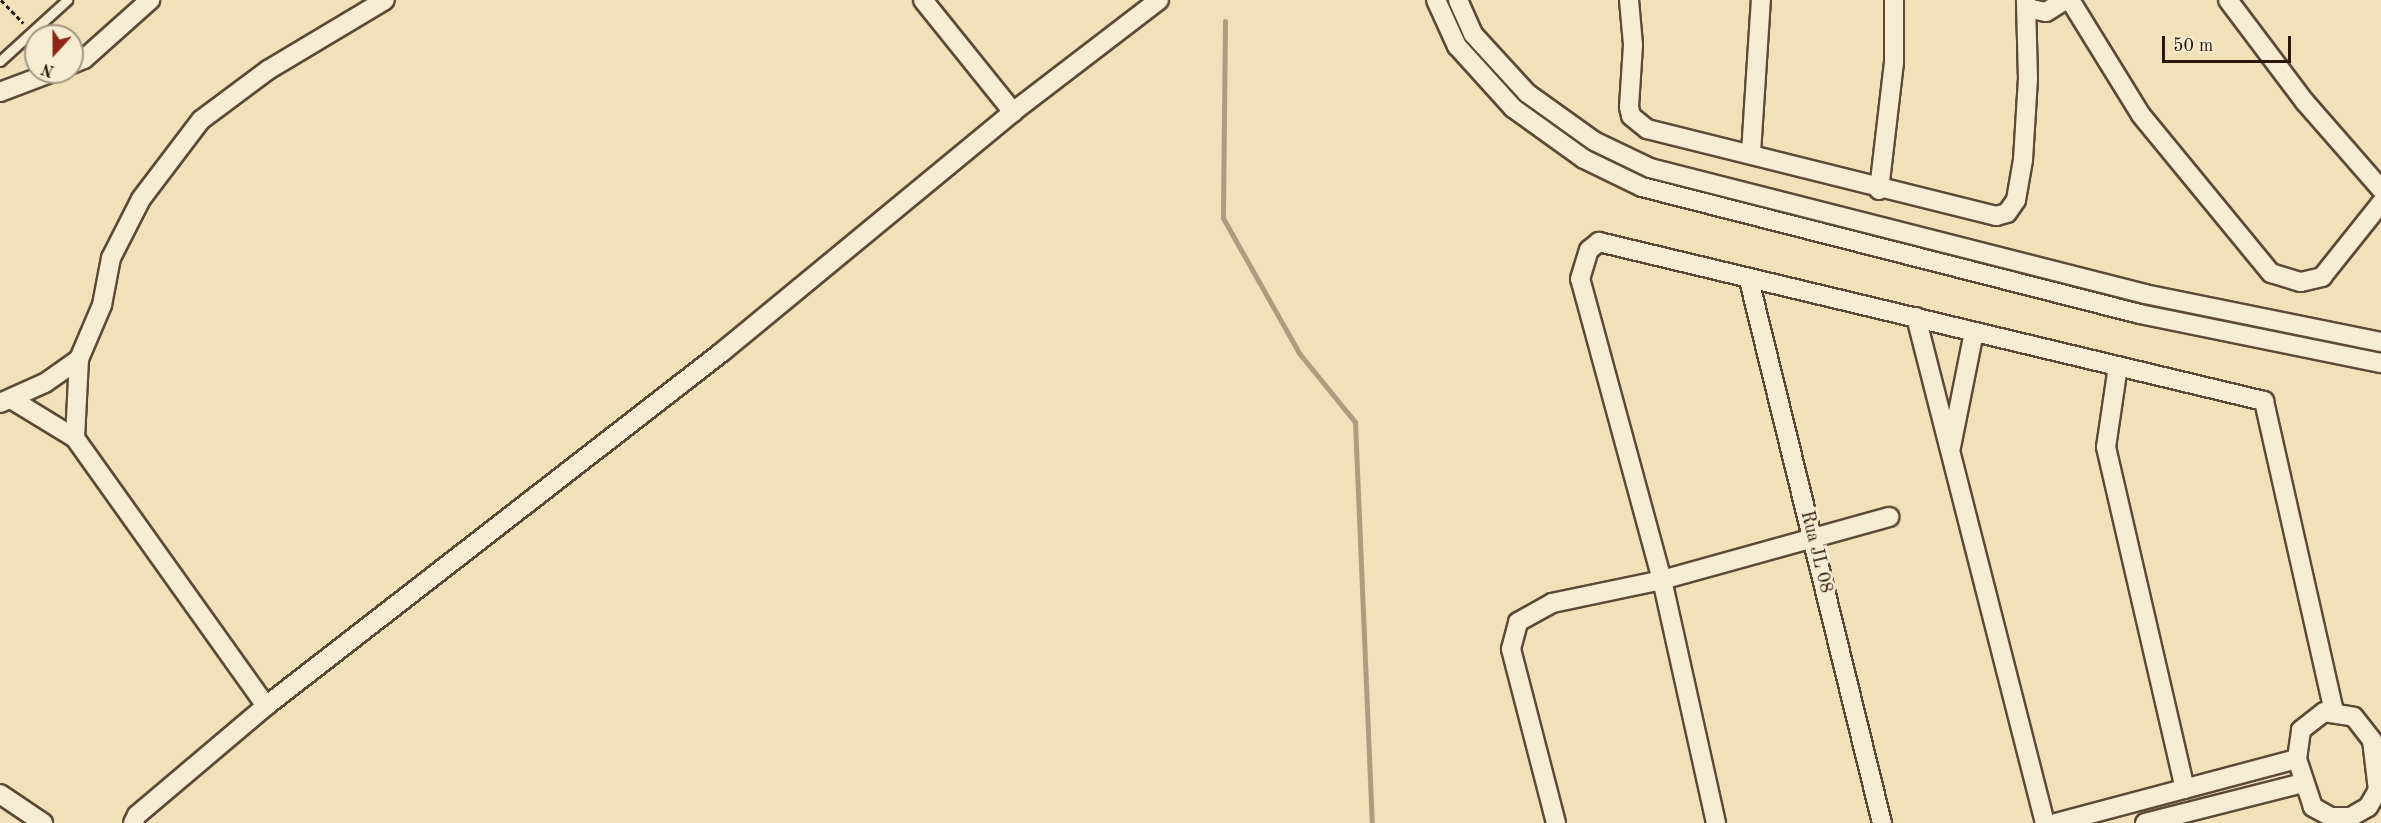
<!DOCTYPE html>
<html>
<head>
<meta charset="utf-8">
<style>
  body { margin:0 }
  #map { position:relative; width:2381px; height:823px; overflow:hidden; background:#f1e1b9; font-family:"Old Standard TT",serif }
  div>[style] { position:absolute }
  .stream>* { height:5px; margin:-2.5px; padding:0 2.5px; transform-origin:2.5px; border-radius:2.5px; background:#ad9c7e }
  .path>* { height:3px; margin-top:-1.5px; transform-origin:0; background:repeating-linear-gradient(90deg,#2a170a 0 4.5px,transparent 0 7.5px) }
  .roads { filter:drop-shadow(2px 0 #5c4a36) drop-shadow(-2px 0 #5c4a36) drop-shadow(0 2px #5c4a36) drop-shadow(0 -2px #5c4a36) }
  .service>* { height:9px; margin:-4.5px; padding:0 4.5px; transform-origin:4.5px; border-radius:4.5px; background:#f6ecd2 }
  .minor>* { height:18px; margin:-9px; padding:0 9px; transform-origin:9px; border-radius:9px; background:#f6ecd2 }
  span { translate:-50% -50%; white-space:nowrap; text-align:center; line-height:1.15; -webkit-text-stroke:6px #f6ecd2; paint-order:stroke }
  .street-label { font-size:18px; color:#2a170a }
  .north { position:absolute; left:24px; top:24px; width:60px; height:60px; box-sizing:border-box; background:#f6ecd2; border:2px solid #a49782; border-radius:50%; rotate:201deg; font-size:16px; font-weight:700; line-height:24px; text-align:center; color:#2a170a }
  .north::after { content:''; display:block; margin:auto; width:21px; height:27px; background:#8f2418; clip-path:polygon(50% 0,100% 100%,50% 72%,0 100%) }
  .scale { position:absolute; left:2162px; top:36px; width:129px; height:27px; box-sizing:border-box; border:3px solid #2a170a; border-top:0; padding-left:8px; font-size:18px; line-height:21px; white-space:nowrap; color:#2a170a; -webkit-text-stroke:4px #f6ecd2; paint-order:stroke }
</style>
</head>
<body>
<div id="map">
  <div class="stream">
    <i style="left:1225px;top:21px;width:197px;rotate:90.6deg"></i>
    <i style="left:1223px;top:218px;width:155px;rotate:60.6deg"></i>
    <i style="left:1299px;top:353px;width:89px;rotate:50.9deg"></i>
    <i style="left:1355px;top:422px;width:401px;rotate:87.6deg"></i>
  </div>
  <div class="path">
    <i style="left:1px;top:0;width:32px;rotate:46deg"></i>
  </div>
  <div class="roads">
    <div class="service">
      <i style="left:0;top:61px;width:91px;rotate:-42.3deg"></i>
    </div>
    <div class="minor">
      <i style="left:923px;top:0;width:144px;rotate:51.2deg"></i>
      <i style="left:1436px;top:0;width:51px;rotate:65.5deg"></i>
      <i style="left:1457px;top:46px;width:84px;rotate:47.9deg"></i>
      <i style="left:1513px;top:108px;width:87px;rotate:35.7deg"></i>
      <i style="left:1584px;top:159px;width:64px;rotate:25.8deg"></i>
      <i style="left:1642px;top:187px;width:514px;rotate:14.31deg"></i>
      <i style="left:2140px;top:314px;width:246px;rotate:11.5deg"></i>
      <i style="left:1458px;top:0;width:37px;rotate:66deg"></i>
      <i style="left:1473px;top:34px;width:80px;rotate:47.5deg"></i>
      <i style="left:1527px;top:93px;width:82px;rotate:35.6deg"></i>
      <i style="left:1594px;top:141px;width:62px;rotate:25.7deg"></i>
      <i style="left:1650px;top:168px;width:511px;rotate:14.28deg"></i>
      <i style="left:2145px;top:294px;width:241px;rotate:11.5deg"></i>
      <i style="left:1629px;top:0;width:45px;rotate:84.9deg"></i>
      <i style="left:1633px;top:45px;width:62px;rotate:93.7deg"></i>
      <i style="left:1629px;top:107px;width:9px;rotate:77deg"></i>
      <i style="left:1631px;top:116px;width:21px;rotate:39deg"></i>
      <i style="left:1647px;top:129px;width:360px;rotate:14deg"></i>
      <i style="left:1996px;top:216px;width:11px;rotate:-15deg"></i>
      <i style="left:2007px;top:213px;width:16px;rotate:-55deg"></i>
      <i style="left:2016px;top:200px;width:41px;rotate:-80.1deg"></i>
      <i style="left:2023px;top:160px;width:81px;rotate:-86.5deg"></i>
      <i style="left:2028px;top:79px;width:79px;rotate:-91.5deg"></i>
      <i style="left:2070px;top:0;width:135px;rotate:58.3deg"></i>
      <i style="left:2141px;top:115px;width:205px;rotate:50.6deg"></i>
      <i style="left:2271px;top:273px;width:31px;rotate:17deg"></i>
      <i style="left:2301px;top:282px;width:22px;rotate:-13deg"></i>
      <i style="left:2322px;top:277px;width:95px;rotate:-51.4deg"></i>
      <i style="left:2228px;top:0;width:128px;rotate:53deg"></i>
      <i style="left:2305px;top:102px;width:116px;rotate:48.9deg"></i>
      <i style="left:2027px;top:8px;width:19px;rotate:12deg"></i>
      <i style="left:2046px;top:12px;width:22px;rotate:-32deg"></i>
      <i style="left:72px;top:64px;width:13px;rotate:-23deg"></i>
      <i style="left:84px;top:59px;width:89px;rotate:-41.8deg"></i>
      <i style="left:0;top:92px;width:57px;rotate:-20.7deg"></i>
      <i style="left:1751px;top:153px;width:153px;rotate:-86.3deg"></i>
      <i style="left:1879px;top:190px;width:128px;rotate:-83.3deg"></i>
      <i style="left:1894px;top:63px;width:63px;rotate:-90deg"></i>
      <i style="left:1749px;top:280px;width:559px;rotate:76.24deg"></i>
      <i style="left:1916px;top:317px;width:522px;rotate:75.7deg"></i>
      <i style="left:2118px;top:366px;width:82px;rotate:98.4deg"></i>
      <i style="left:2106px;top:447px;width:351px;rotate:77deg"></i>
      <i style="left:11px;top:399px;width:75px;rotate:31.4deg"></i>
      <i style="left:75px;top:438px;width:329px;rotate:54.5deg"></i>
      <i style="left:0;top:403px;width:49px;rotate:-24deg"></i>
      <i style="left:45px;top:383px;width:42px;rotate:-35.2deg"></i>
      <i style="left:79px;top:359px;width:59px;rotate:-66.9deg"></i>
      <i style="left:102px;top:305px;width:48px;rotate:-79.2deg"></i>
      <i style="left:111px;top:258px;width:66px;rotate:-63deg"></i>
      <i style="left:141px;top:199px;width:99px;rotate:-52.8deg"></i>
      <i style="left:201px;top:120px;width:84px;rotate:-36.7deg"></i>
      <i style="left:268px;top:70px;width:136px;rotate:-30.9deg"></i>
      <i style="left:75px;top:438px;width:79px;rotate:-87.1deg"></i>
      <i style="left:1951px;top:447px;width:117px;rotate:-78.7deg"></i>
      <i style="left:2324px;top:712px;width:30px;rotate:9deg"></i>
      <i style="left:2354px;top:717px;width:29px;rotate:52deg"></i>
      <i style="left:2372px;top:740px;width:50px;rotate:83.2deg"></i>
      <i style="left:2378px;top:790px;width:20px;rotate:120deg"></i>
      <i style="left:2368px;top:807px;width:20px;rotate:150deg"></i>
      <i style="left:2351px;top:817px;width:20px;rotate:180deg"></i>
      <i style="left:2331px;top:817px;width:21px;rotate:-151deg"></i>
      <i style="left:2313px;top:807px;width:51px;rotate:-108.4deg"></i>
      <i style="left:2297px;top:759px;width:29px;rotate:-82deg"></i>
      <i style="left:2301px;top:730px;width:29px;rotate:-38deg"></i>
      <i style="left:0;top:794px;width:52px;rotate:34deg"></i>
      <i style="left:133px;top:823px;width:9px;rotate:-63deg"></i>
      <i style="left:137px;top:815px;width:169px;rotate:-40.2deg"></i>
      <i style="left:266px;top:706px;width:577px;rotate:-37.82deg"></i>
      <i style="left:722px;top:352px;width:377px;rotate:-39.5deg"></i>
      <i style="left:1013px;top:112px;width:184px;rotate:-37.5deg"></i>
      <i style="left:1556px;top:823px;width:180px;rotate:-104.5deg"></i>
      <i style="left:1511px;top:649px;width:28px;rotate:-75deg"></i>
      <i style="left:1518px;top:622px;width:39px;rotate:-29deg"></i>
      <i style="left:1552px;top:603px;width:112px;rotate:-11.8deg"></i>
      <i style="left:1662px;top:580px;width:236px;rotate:-15.5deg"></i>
      <i style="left:1716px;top:823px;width:249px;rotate:-102.5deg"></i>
      <i style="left:1662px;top:580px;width:312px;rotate:-105.2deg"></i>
      <i style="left:1580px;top:279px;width:30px;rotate:-73deg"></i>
      <i style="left:1589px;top:250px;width:13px;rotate:-39deg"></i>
      <i style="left:1599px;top:242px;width:684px;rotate:13.45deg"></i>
      <i style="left:2264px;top:401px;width:318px;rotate:77.3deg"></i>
      <i style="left:2056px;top:823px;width:249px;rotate:-14.9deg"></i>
      <i style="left:2145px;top:823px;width:163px;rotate:-14.2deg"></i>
    </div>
  </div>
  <div class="street-label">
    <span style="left:1816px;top:552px;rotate:76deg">Rua JL 08</span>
  </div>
  <div class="north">N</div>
  <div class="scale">50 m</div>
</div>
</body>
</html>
